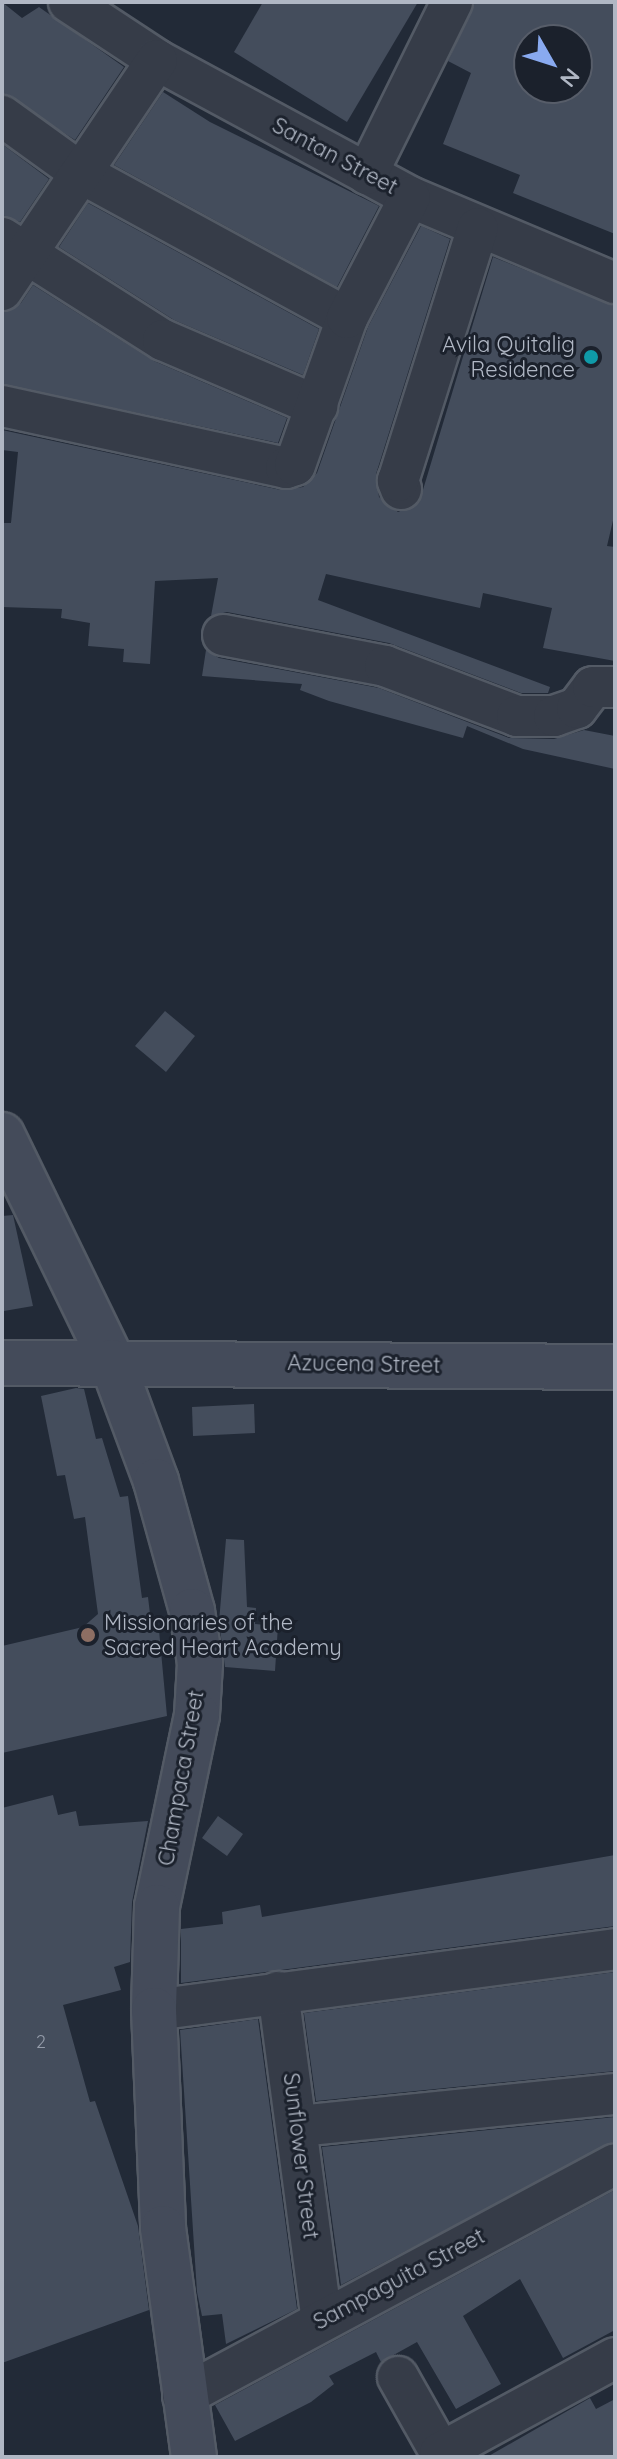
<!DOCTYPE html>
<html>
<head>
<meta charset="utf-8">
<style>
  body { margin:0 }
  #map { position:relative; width:617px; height:2459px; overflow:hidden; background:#222a37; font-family:Quicksand,sans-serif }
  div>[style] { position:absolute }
  .building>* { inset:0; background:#444d5c }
  .roads { filter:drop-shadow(2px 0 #535a65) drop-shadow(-2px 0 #535a65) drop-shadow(0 2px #535a65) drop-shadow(0 -2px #535a65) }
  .street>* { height:40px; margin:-20px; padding:0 20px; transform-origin:20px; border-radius:20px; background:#363c48 }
  .secondary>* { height:44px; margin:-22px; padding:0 22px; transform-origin:22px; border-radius:22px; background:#444b5a }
  .dots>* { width:22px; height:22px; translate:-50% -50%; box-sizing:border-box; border:4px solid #1b212c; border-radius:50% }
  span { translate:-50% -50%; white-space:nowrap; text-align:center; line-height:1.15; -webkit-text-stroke:6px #1b212c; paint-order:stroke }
  .number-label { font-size:18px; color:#959caa }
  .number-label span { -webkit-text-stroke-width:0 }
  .street-label { font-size:22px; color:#b0b7c4 }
  .poi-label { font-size:22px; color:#b0b7c4 }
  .right { translate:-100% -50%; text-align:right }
  .left { translate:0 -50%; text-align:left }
  .frame { position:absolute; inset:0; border:4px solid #b0b7c4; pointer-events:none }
  .north { position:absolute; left:513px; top:24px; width:80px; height:80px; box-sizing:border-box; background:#1b212c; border:2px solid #575d69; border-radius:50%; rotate:129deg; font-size:22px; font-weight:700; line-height:32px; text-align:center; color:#b0b7c4 }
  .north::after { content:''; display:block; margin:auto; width:28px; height:36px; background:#89aaf0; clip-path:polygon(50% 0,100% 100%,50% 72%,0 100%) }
</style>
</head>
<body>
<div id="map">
  <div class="building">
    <i style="clip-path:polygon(2px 2px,22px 18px,39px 7px,124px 67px,75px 140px,2px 93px)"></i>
    <i style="clip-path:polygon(263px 2px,418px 2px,347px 122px,234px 52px)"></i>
    <i style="clip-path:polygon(evenodd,475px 2px,615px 2px,615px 234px,513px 193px,520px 175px,443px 144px,471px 73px,448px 61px,475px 2px,529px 40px,577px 40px,577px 88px,529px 88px,529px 40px)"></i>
    <i style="clip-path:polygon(163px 92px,210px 122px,379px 206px,337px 287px,114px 165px)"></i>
    <i style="clip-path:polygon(2px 144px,49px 179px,20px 222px,2px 215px)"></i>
    <i style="clip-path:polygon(88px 203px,319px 329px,303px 375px,174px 320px,59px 247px)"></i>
    <i style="clip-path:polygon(421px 226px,450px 239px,376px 474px,379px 497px,398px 512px,419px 503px,493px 257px,615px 306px,615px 512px,607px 546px,615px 547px,615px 661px,543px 648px,552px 608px,483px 593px,480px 608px,326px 574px,318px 600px,550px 687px,548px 693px,521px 693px,389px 643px,227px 612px,211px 616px,218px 578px,155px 581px,150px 664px,123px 662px,124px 649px,88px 646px,90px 623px,61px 618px,62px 609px,2px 607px,2px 523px,11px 523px,18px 452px,2px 450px,2px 430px,281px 490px,303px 487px,317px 473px,368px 327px)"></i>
    <i style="clip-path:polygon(33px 285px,154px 361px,287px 418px,278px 443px,2px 384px,2px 313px,21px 303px)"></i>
    <i style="clip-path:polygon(206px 650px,219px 658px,379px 688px,509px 738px,554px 739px,584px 730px,615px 736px,615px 769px,523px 749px,467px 726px,463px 738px,329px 701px,300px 690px,302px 684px,202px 676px)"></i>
    <i style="clip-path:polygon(165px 1011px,195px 1036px,166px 1072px,135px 1046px)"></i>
    <i style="clip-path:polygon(13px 1215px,33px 1306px,4px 1311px,2px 1216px)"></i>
    <i style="clip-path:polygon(76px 1388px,84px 1389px,96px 1439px,102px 1438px,120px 1497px,128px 1496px,142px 1598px,148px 1597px,152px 1631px,159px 1630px,167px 1716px,2px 1753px,2px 1646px,83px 1627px,98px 1614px,85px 1517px,74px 1519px,65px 1475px,57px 1476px,41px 1396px)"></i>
    <i style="clip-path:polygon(254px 1404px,255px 1433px,193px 1436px,192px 1407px)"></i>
    <i style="clip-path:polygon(226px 1539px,244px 1540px,247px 1607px,256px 1608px,255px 1624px,278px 1626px,275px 1671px,225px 1667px,219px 1622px)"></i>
    <i style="clip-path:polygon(53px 1795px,58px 1815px,76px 1811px,79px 1826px,148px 1821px,132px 1902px,130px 1962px,114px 1967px,121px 1990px,63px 2005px,90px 2102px,95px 2101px,138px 2226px,149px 2310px,2px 2363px,2px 1808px)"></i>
    <i style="clip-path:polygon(218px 1816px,243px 1834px,227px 1856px,202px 1838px)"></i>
    <i style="clip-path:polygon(615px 1855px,615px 1926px,181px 1983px,181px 1929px,223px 1924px,222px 1912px,260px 1905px,262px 1917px)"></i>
    <i style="clip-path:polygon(615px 1972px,615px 2071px,316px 2101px,304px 2013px)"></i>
    <i style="clip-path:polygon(258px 2019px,297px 2309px,226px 2344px,222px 2314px,202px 2316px,197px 2292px,180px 2030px)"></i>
    <i style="clip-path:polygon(615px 2117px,615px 2141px,341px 2285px,322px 2147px)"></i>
    <i style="clip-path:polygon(615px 2190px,615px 2330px,563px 2358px,520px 2279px,463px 2316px,501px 2384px,456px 2409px,417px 2342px,381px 2362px,376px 2352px,329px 2376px,334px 2384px,311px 2402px,235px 2441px,215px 2405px)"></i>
    <i style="clip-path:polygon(590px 2398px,596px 2409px,615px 2399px,615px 2457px,487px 2457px)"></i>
  </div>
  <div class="roads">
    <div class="street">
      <i style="left:69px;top:2px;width:105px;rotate:33.4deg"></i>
      <i style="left:157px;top:60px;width:288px;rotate:28.4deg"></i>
      <i style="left:410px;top:197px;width:222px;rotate:22.8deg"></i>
      <i style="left:2px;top:116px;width:97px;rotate:35.8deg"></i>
      <i style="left:81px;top:173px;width:303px;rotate:28.6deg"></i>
      <i style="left:367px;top:174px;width:192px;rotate:-63.7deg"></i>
      <i style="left:2px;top:238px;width:191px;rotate:32.4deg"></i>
      <i style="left:163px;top:340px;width:168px;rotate:23.2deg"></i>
      <i style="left:2px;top:290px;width:277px;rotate:-56deg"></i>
      <i style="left:2px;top:406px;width:291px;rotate:12.3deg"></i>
      <i style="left:286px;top:468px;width:9px;rotate:-18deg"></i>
      <i style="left:295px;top:465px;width:156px;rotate:-70.5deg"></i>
      <i style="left:347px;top:318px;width:136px;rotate:-62.5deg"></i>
      <i style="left:401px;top:489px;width:9px;rotate:-111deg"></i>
      <i style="left:398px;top:481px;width:265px;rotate:-72.5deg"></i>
      <i style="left:223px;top:635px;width:165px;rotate:10.8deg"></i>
      <i style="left:385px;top:666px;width:141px;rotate:20.7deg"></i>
      <i style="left:517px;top:716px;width:37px"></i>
      <i style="left:554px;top:716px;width:24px;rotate:-19deg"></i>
      <i style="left:577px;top:708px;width:26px;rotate:-53deg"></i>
      <i style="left:593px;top:687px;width:22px"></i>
      <i style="left:278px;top:1992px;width:331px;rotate:82.4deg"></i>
      <i style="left:154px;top:2010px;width:465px;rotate:-7.5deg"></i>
      <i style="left:299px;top:2126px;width:318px;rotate:-5.8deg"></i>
      <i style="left:398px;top:2377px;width:92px;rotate:60.6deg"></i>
      <i style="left:183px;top:2396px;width:490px;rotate:-28.2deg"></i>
      <i style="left:440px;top:2453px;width:199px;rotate:-28.5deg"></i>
    </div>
    <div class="secondary">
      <i style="left:2px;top:1135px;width:252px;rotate:64.1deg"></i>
      <i style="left:112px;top:1362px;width:127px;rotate:69.7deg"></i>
      <i style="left:156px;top:1481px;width:135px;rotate:74.5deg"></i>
      <i style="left:192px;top:1611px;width:53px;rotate:81.3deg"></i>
      <i style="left:200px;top:1663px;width:52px;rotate:93.3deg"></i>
      <i style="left:197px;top:1715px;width:196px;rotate:101.8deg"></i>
      <i style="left:157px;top:1907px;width:103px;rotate:91.7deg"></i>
      <i style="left:154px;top:2010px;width:218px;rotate:87.6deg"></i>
      <i style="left:163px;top:2228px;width:231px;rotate:82.3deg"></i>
      <i style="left:2px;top:1363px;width:613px;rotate:0.37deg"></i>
    </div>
  </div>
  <div class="dots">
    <i style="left:591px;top:357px;background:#0f9aa8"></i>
    <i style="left:88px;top:1635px;background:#8d6e63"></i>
  </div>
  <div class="number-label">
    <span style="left:41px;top:2042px">2</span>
  </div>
  <div class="street-label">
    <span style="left:335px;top:156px;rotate:28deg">Santan Street</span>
    <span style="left:364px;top:1364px;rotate:1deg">Azucena Street</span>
    <span style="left:181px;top:1778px;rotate:-80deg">Champaca Street</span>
    <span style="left:301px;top:2156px;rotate:83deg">Sunflower Street</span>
    <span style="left:399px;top:2279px;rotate:-28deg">Sampaguita Street</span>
  </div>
  <div class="poi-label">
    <span class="right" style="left:575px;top:357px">Avila Quitalig<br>Residence</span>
    <span class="left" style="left:104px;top:1635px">Missionaries of the<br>Sacred Heart Academy</span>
  </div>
  <div class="frame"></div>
  <div class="north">N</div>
</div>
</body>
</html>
